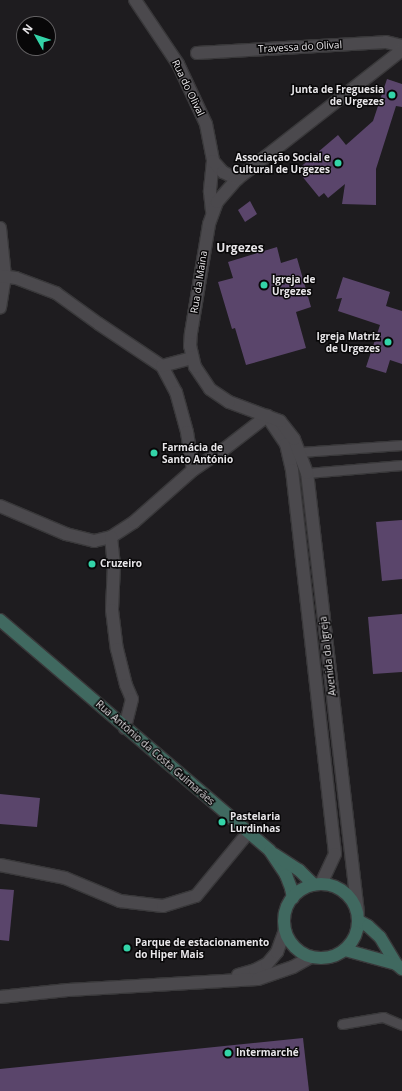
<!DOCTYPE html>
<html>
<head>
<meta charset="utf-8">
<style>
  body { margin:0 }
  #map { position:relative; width:402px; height:1091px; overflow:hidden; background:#1e1c1f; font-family:"Open Sans",sans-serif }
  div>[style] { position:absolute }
  .building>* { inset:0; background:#5a456b }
  .roads { filter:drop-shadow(1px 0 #39383a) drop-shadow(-1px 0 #39383a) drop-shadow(0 1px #39383a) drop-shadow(0 -1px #39383a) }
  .lane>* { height:9px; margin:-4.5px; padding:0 4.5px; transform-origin:4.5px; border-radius:4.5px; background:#4b494d }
  .street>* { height:12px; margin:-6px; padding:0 6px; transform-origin:6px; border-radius:6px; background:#4b494d }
  .secondary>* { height:12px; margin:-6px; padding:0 6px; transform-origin:6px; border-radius:6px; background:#406960 }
  .secondary>.ring { margin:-6px; padding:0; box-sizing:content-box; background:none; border:12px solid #406960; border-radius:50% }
  .dots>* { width:11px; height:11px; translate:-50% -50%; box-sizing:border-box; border:2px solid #080708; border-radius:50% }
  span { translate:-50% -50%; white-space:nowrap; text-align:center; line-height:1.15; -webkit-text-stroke:3px #080708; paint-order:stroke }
  .street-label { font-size:10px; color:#e8e6e9 }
  .poi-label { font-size:10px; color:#e8e6e9; font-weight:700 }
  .right { translate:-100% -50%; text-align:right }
  .left { translate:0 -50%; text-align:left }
  .quarter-label { font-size:12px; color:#e8e6e9; font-weight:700 }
  .north { position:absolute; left:16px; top:16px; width:40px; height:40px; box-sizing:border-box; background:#080708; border:1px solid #626062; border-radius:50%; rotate:309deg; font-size:11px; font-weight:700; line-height:16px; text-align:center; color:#e8e6e9 }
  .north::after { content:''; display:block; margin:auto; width:14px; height:18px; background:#33d4a8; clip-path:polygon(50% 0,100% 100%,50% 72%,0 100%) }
</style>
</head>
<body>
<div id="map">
  <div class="building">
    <i style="clip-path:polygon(387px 79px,402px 84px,402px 107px,396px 106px,376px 169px,376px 205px,342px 204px,345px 184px,328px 198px,324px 193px,319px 197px,297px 170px,338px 135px,346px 145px,373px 121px)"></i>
    <i style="clip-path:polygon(250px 201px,257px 214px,245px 222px,238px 210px)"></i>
    <i style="clip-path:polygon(277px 247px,281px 263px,297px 258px,311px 307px,296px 312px,306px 348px,246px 365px,235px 328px,232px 329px,218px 282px,233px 278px,228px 262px)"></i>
    <i style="clip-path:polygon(343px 277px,390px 292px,386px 306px,402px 311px,402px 364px,390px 360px,386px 373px,366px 367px,380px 325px,338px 311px,342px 298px,336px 299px)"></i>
    <i style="clip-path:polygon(402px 520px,402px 579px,382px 581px,376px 522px)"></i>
    <i style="clip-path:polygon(402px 614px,402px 672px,373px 674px,368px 617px)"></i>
    <i style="clip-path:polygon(0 794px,40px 798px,37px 827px,0 824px)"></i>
    <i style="clip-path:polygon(0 889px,14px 890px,9px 941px,0 940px)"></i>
    <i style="clip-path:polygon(303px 1038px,309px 1091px,0 1091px,0 1069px)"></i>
  </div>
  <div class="roads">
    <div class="lane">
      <i style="left:300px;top:452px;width:102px;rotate:-3.9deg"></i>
      <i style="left:307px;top:473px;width:95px;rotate:-4.8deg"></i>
      <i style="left:342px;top:1024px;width:42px;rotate:-9.7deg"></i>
      <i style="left:383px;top:1017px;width:21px;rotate:23deg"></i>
    </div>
    <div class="street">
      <i style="left:135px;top:0;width:77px;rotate:56.1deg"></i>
      <i style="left:178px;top:64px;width:66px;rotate:65deg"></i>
      <i style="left:206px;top:124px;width:38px;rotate:79deg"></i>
      <i style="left:213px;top:161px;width:31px;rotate:96deg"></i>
      <i style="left:210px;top:192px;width:19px;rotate:84deg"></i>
      <i style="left:197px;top:53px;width:189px;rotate:-3.3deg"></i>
      <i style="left:386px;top:42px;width:16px;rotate:14deg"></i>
      <i style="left:213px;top:161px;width:15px;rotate:48deg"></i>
      <i style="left:223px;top:172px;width:16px;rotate:27deg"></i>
      <i style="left:0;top:228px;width:48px;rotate:84.1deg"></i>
      <i style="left:5px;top:276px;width:32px;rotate:99deg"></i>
      <i style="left:0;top:276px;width:16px;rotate:7deg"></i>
      <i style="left:16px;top:278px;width:43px;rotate:20.6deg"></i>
      <i style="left:56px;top:293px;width:53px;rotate:35.8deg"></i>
      <i style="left:99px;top:324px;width:76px;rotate:33.7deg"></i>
      <i style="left:162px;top:366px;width:30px;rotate:62deg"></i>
      <i style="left:176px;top:392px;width:41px;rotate:74.6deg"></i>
      <i style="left:187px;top:432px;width:38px;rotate:81deg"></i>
      <i style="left:162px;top:366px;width:31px;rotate:-15deg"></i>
      <i style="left:267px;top:416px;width:34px;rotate:56deg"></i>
      <i style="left:286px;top:444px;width:27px;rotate:77deg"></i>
      <i style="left:292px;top:470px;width:386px;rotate:83.6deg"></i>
      <i style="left:335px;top:854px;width:33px;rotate:115deg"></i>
      <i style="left:0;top:506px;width:72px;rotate:23deg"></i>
      <i style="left:66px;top:534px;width:29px;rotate:14deg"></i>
      <i style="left:94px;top:541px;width:17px;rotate:-13deg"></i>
      <i style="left:111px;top:537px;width:27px;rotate:-33deg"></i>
      <i style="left:134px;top:522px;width:79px;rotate:-41.4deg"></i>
      <i style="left:193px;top:470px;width:36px;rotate:-34deg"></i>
      <i style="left:223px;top:450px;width:56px;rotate:-37.7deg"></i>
      <i style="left:111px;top:537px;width:27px;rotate:84deg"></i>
      <i style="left:114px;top:564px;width:46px;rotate:92.5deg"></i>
      <i style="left:112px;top:610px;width:39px;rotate:83deg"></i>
      <i style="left:117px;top:649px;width:37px;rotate:76deg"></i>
      <i style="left:126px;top:685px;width:15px;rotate:67deg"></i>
      <i style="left:132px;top:699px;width:30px;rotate:104deg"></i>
      <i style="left:0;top:865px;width:66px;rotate:11.3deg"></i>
      <i style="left:65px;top:878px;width:60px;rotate:22.7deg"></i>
      <i style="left:120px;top:901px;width:43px;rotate:6.6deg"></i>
      <i style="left:163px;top:906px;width:34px;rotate:-17deg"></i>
      <i style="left:196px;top:896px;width:82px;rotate:-50.5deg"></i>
      <i style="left:358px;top:913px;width:443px;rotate:-96.6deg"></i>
      <i style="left:307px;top:473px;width:36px;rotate:-111deg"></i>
      <i style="left:294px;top:439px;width:23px;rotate:-128deg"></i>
      <i style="left:280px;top:421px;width:54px;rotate:-159.6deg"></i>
      <i style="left:229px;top:402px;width:23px;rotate:-146deg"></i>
      <i style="left:210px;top:389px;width:27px;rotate:-124deg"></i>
      <i style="left:195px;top:367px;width:22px;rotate:-103deg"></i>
      <i style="left:190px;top:346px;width:13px;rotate:-86deg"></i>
      <i style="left:191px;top:333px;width:110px;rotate:-80.6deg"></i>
      <i style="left:209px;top:224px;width:23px;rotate:-70deg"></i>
      <i style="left:217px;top:202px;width:30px;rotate:-49deg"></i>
      <i style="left:237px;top:179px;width:209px;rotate:-38deg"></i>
      <i style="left:238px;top:975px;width:18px;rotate:-16deg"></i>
      <i style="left:255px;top:970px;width:13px;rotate:-27deg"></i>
      <i style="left:267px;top:964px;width:16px;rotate:-50deg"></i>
      <i style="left:277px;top:952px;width:23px;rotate:-70deg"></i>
      <i style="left:0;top:997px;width:68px;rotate:-5.9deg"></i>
      <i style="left:68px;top:990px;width:190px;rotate:-3.3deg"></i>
      <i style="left:258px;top:979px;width:37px;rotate:-19deg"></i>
      <i style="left:293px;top:967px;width:21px;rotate:-29deg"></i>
    </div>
    <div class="secondary">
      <i style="left:0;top:620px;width:355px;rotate:40.5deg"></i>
      <i style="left:270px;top:851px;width:29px;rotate:56deg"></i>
      <i style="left:286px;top:875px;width:14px;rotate:69deg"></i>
      <i style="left:291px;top:888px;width:10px;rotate:79deg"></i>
      <i style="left:274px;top:854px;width:30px;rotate:33deg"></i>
      <i style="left:299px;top:870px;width:21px;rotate:45deg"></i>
      <i class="ring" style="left:284px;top:884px;width:62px;height:62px"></i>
      <i style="left:359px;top:921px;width:10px;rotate:29deg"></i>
      <i style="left:368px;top:926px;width:16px;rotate:43deg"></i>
      <i style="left:380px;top:937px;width:31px;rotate:59deg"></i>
      <i style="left:396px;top:964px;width:8px;rotate:40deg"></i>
      <i style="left:345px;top:950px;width:53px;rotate:15.4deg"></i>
    </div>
  </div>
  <div class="dots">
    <i style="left:392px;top:95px;background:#33d4a8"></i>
    <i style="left:338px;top:163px;background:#33d4a8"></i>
    <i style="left:264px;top:285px;background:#33d4a8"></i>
    <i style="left:388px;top:342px;background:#33d4a8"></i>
    <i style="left:154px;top:453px;background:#33d4a8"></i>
    <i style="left:92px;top:564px;background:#33d4a8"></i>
    <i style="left:222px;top:822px;background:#33d4a8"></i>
    <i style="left:127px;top:948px;background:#33d4a8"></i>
    <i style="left:228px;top:1053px;background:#33d4a8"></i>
  </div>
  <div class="street-label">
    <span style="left:300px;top:47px;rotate:-3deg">Travessa do Olival</span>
    <span style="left:188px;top:88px;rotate:64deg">Rua do Olival</span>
    <span style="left:199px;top:282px;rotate:-81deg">Rua da Maina</span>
    <span style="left:328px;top:656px;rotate:-97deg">Avenida da Igreja</span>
    <span style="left:155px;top:753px;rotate:41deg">Rua António da Costa Guimarães</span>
  </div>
  <div class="poi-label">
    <span class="right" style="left:384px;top:95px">Junta de Freguesia<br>de Urgezes</span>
    <span class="right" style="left:330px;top:163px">Associação Social e<br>Cultural de Urgezes</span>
    <span class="left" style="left:272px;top:285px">Igreja de<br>Urgezes</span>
    <span class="right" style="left:380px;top:342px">Igreja Matriz<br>de Urgezes</span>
    <span class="left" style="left:162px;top:453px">Farmácia de<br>Santo António</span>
    <span class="left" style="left:100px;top:564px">Cruzeiro</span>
    <span class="left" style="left:230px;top:822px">Pastelaria<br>Lurdinhas</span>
    <span class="left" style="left:135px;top:948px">Parque de estacionamento<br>do Hiper Mais</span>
    <span class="left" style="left:236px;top:1053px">Intermarché</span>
  </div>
  <div class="quarter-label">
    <span style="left:240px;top:248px">Urgezes</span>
  </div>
  <div class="north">N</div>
</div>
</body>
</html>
